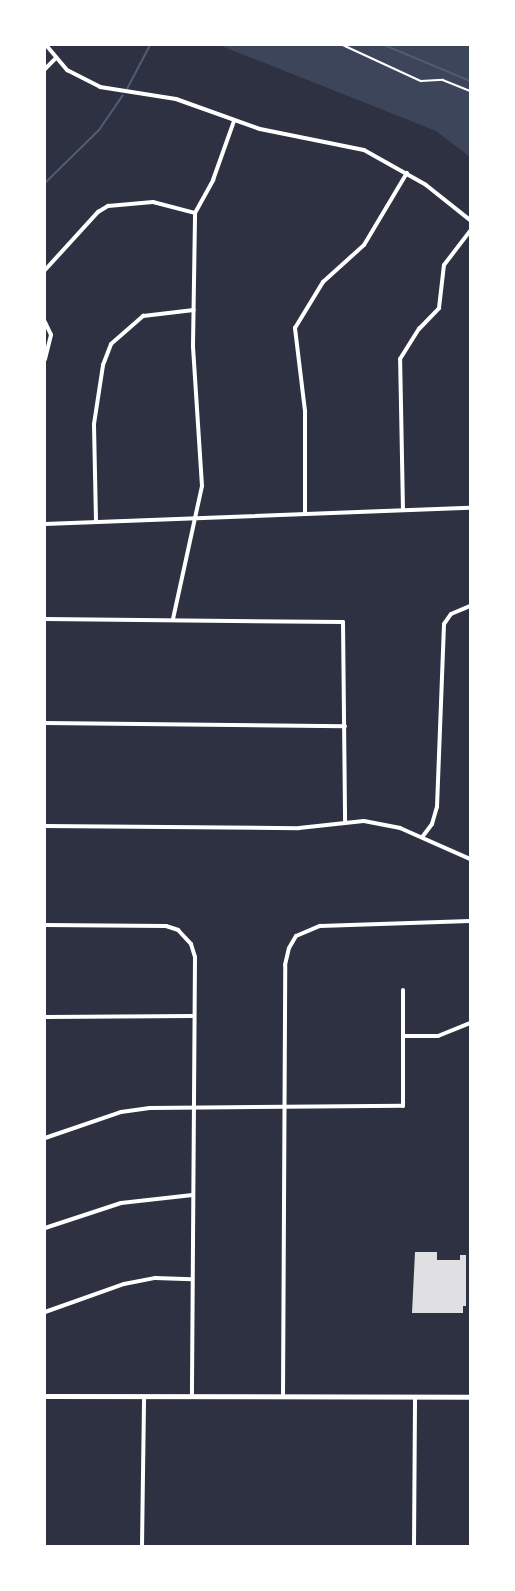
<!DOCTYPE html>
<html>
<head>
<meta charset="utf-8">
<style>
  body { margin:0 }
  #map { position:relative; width:515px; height:1591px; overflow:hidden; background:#2d3142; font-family:Ubuntu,sans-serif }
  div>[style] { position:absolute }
  .green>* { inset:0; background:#3c4559 }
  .stream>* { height:2px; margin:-1px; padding:0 1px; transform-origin:1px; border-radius:1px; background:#4f5d75 }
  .building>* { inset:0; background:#e0e0e3 }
  .path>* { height:1.5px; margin:-0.75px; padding:0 0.75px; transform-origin:0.75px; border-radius:0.75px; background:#fff }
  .minor>* { height:4px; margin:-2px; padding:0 2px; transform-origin:2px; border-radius:2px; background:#fff }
  .primary>* { height:5px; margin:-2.5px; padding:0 2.5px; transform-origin:2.5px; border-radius:2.5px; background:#fff }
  span { translate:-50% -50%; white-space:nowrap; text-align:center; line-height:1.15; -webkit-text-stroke:4.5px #fff; paint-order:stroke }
  .frame { position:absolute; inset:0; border:46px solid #fff; pointer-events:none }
</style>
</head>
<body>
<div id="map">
  <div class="green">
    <i style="clip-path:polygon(219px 45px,470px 45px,470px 157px,436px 131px)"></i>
  </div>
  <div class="stream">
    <i style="left:384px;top:45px;width:93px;rotate:22.7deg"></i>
    <i style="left:127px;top:89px;width:50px;rotate:-62.4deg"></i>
    <i style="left:45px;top:183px;width:76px;rotate:-44.5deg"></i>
    <i style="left:99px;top:130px;width:42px;rotate:-55.6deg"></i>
  </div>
  <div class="building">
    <i style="clip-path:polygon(415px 1252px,437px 1252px,437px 1260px,460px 1260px,460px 1255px,466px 1255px,466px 1306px,463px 1306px,463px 1313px,412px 1313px)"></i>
  </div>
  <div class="path">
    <i style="left:343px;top:45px;width:86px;rotate:24.8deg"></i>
    <i style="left:421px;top:81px;width:22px;rotate:-3deg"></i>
    <i style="left:443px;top:80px;width:29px;rotate:22deg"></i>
  </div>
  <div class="minor">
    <i style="left:46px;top:45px;width:33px;rotate:50deg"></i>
    <i style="left:67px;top:70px;width:37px;rotate:27deg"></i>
    <i style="left:100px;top:87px;width:77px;rotate:9deg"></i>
    <i style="left:176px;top:99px;width:89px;rotate:19.7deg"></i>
    <i style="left:260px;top:129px;width:106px;rotate:11.4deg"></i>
    <i style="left:364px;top:150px;width:71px;rotate:29.4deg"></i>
    <i style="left:426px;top:185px;width:56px;rotate:38.5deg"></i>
    <i style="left:45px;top:69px;width:16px;rotate:-45deg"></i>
    <i style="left:45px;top:270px;width:79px;rotate:-47.6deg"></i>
    <i style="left:98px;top:212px;width:12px;rotate:-31deg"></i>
    <i style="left:108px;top:206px;width:45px;rotate:-5.1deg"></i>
    <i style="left:153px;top:202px;width:43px;rotate:14.7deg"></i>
    <i style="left:45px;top:322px;width:14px;rotate:65deg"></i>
    <i style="left:51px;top:335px;width:25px;rotate:104deg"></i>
    <i style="left:403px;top:510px;width:151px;rotate:-91.1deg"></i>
    <i style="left:400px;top:359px;width:36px;rotate:-58deg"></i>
    <i style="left:419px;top:329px;width:29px;rotate:-46deg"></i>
    <i style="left:439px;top:308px;width:43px;rotate:-83.4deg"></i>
    <i style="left:444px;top:265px;width:43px;rotate:-52.6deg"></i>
    <i style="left:305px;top:514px;width:103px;rotate:-90deg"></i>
    <i style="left:305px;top:411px;width:84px;rotate:-96.9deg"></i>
    <i style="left:295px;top:328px;width:54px;rotate:-58.7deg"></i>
    <i style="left:323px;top:282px;width:55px;rotate:-42.1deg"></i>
    <i style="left:364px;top:245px;width:84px;rotate:-59.2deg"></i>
    <i style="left:96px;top:521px;width:97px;rotate:-91.2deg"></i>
    <i style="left:94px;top:424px;width:60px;rotate:-81.3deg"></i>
    <i style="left:103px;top:365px;width:22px;rotate:-69deg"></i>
    <i style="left:111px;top:344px;width:43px;rotate:-41.2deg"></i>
    <i style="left:143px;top:316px;width:51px;rotate:-6.7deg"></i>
    <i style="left:45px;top:524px;width:425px;rotate:-2.2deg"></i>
    <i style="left:45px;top:619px;width:298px;rotate:0.6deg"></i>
    <i style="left:343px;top:622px;width:199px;rotate:89.4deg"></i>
    <i style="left:173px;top:619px;width:136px;rotate:-77.7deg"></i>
    <i style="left:202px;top:486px;width:141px;rotate:-93.7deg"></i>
    <i style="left:193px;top:345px;width:132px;rotate:-89.1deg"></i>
    <i style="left:195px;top:213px;width:38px;rotate:-61deg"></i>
    <i style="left:213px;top:180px;width:63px;rotate:-70.4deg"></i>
    <i style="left:45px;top:723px;width:300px;rotate:0.6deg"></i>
    <i style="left:45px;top:826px;width:254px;rotate:0.5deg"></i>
    <i style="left:299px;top:828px;width:65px;rotate:-6.1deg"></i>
    <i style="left:364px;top:821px;width:37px;rotate:11deg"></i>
    <i style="left:400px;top:828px;width:77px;rotate:23.9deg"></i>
    <i style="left:423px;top:836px;width:15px;rotate:-53deg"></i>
    <i style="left:432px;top:824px;width:18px;rotate:-74deg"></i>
    <i style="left:437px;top:807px;width:183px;rotate:-87.8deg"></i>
    <i style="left:444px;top:624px;width:12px;rotate:-55deg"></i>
    <i style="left:451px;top:614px;width:21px;rotate:-23deg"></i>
    <i style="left:45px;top:925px;width:121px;rotate:0.5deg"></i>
    <i style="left:166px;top:926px;width:13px;rotate:18deg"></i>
    <i style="left:178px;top:930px;width:19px;rotate:47deg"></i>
    <i style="left:191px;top:944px;width:14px;rotate:73deg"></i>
    <i style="left:195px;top:957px;width:439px;rotate:90.4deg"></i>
    <i style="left:45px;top:1017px;width:147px;rotate:-0.4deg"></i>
    <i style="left:403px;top:1036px;width:35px"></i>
    <i style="left:438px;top:1036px;width:35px;rotate:-22deg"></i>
    <i style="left:45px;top:1138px;width:80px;rotate:-18.9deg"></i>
    <i style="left:121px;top:1112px;width:29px;rotate:-8deg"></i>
    <i style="left:150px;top:1108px;width:253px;rotate:-0.5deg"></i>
    <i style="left:403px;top:1106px;width:116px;rotate:-90deg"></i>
    <i style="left:45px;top:1228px;width:80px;rotate:-18.2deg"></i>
    <i style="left:121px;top:1203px;width:72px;rotate:-6.3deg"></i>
    <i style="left:45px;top:1312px;width:84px;rotate:-19.5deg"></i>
    <i style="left:124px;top:1284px;width:32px;rotate:-11deg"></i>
    <i style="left:155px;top:1278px;width:37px;rotate:2deg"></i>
    <i style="left:283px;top:1397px;width:432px;rotate:-89.7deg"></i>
    <i style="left:285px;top:965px;width:17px;rotate:-77deg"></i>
    <i style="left:289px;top:948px;width:14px;rotate:-60deg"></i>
    <i style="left:296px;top:936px;width:26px;rotate:-23deg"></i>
    <i style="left:320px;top:926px;width:150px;rotate:-1.9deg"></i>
    <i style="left:142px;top:1546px;width:149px;rotate:-89.2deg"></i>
    <i style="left:414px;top:1546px;width:149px;rotate:-89.6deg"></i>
  </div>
  <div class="primary">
    <i style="left:45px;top:1396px;width:425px;rotate:0.1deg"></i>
  </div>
  <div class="frame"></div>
</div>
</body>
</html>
